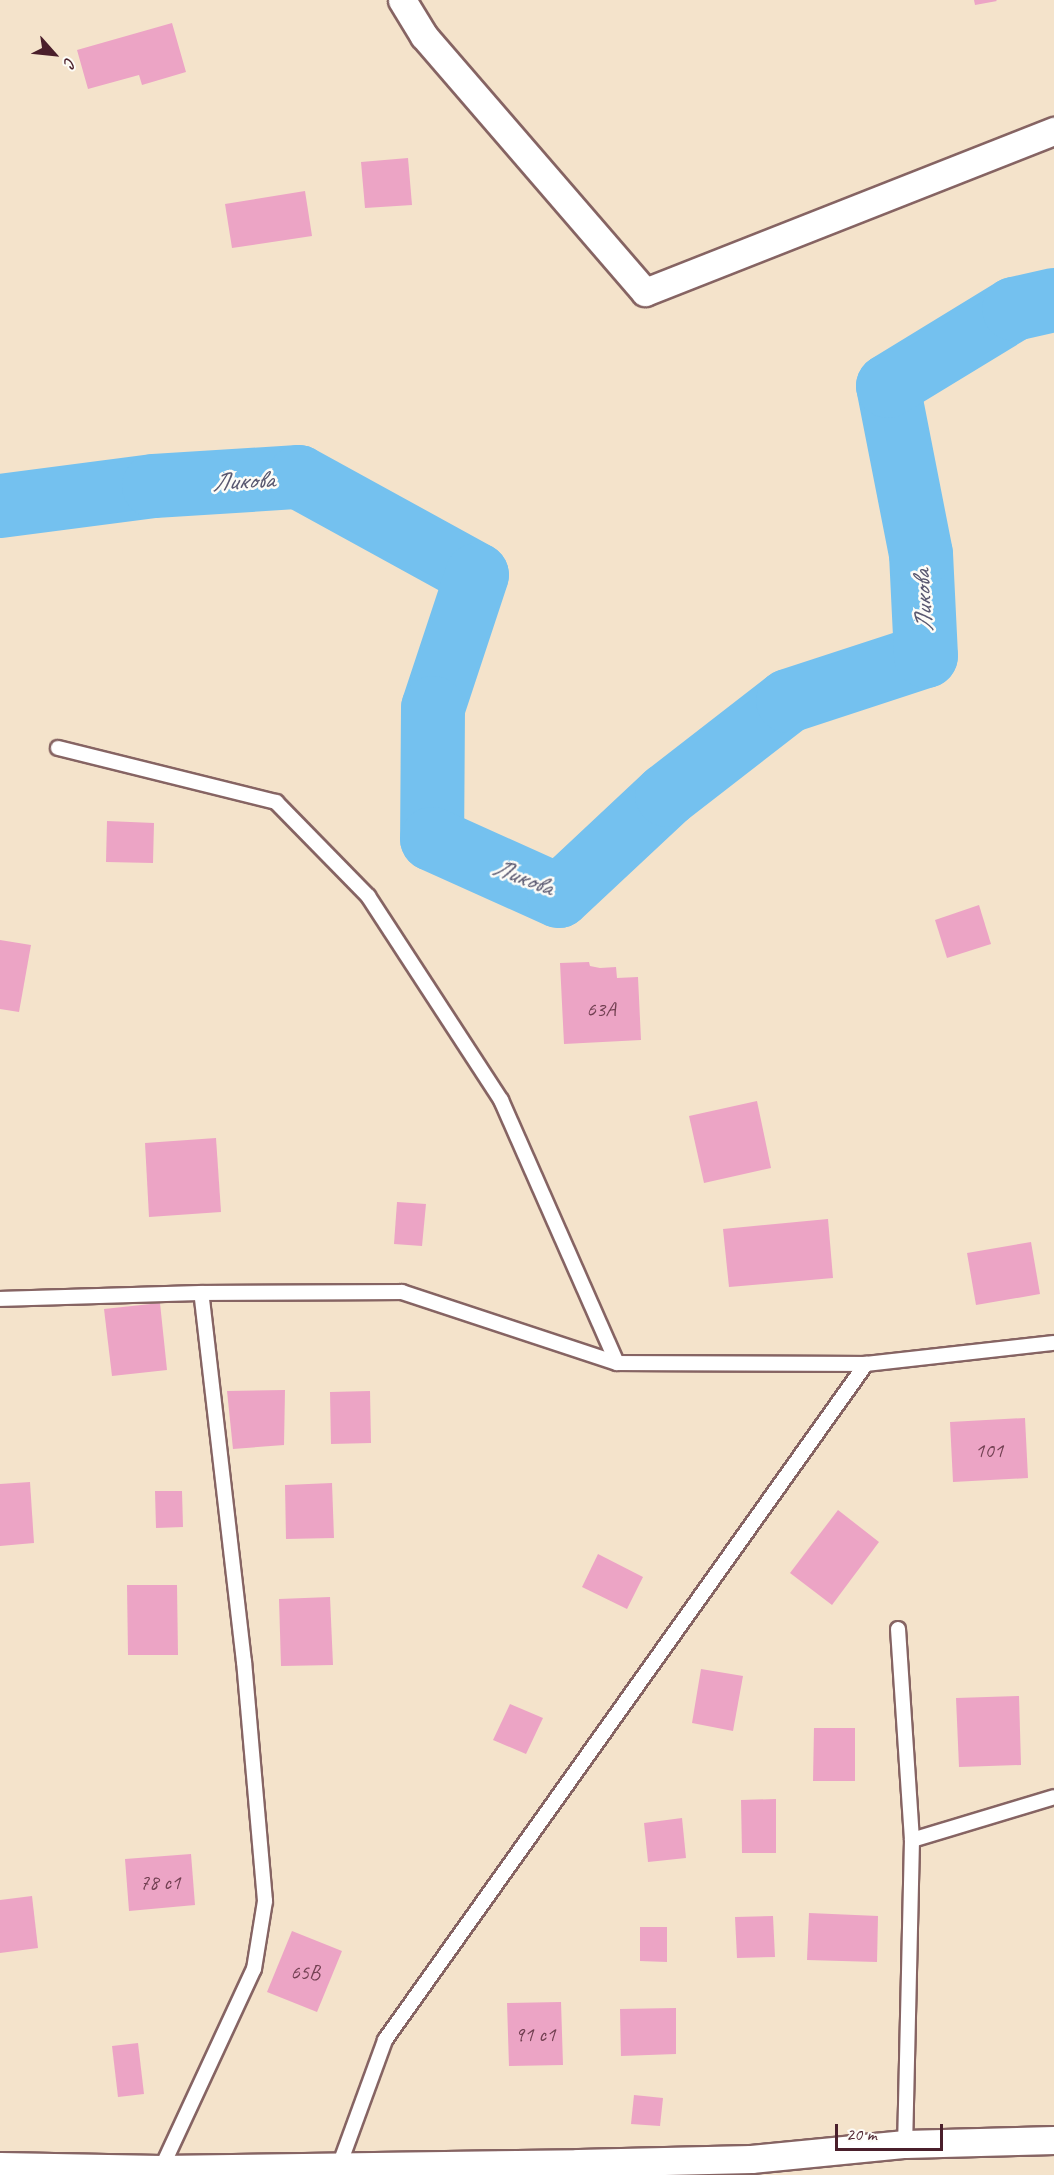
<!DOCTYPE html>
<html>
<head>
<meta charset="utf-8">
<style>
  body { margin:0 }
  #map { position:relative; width:1054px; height:2175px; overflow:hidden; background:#f4e3cb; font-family:Caveat,sans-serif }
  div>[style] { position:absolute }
  .river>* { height:64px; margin:-32px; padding:0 32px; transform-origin:32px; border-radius:32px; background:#74c1ef }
  .building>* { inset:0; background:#eca4c5 }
  .roads { filter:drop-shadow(2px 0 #866463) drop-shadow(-2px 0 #866463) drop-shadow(0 2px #866463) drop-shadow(0 -2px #866463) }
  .lane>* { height:14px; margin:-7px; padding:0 7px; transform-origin:7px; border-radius:7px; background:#fff }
  .street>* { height:27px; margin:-13.5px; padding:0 13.5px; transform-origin:13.5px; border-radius:13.5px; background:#fff }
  span { translate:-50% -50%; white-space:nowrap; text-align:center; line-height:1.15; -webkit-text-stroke:5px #fdfcf7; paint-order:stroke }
  .number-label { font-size:21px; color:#724052 }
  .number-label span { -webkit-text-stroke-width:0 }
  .water-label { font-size:26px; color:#595870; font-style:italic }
  .north { position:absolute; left:24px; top:24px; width:60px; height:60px; -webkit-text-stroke:4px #fdfcf7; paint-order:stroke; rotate:117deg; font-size:16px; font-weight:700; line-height:24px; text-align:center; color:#4a1f2b }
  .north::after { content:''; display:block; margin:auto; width:21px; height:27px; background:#4a1f2b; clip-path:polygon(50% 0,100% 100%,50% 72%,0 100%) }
  .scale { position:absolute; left:835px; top:2124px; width:108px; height:27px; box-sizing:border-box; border:3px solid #4a1f2b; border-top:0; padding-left:8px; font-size:18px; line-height:21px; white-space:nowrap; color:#4a1f2b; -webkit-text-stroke:4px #fdfcf7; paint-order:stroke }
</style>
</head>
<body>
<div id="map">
  <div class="river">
    <i style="left:0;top:506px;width:155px;rotate:-7.4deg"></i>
    <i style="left:154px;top:486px;width:145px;rotate:-3.6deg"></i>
    <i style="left:299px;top:477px;width:203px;rotate:28.8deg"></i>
    <i style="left:477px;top:575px;width:140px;rotate:108.3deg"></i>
    <i style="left:433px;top:708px;width:131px;rotate:90.4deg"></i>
    <i style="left:432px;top:839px;width:139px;rotate:24.2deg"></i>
    <i style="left:559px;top:896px;width:148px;rotate:-43.1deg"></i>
    <i style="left:667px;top:795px;width:153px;rotate:-37.8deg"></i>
    <i style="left:788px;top:701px;width:145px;rotate:-18.1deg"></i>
    <i style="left:926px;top:656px;width:102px;rotate:-92.8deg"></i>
    <i style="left:921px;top:554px;width:171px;rotate:-101.1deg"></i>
    <i style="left:888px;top:386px;width:148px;rotate:-31.4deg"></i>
    <i style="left:1014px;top:309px;width:41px;rotate:-12.7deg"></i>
  </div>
  <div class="building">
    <i style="clip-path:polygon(974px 0,996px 0,997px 1px,975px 5px)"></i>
    <i style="clip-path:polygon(172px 23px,186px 72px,142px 85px,139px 75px,88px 89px,77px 50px)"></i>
    <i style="clip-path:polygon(408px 158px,412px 205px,365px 208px,361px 162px)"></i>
    <i style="clip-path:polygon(305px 191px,312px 236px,232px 248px,225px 204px)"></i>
    <i style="clip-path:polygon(107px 821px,154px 823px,153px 863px,106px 862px)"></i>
    <i style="clip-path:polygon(979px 905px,991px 944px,947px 958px,935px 920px)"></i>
    <i style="clip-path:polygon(0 940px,31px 945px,19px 1012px,0 1009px)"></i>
    <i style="clip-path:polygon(589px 962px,590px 966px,600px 968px,616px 967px,617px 978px,638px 977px,641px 1040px,564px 1044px,560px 963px)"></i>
    <i style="clip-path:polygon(757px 1101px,771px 1168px,704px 1183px,689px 1116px)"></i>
    <i style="clip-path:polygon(216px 1138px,221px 1212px,149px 1217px,145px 1143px)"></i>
    <i style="clip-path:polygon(397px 1202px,426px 1204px,422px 1246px,394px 1244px)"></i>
    <i style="clip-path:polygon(828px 1219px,833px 1278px,729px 1287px,723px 1229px)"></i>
    <i style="clip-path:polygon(1031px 1242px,1040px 1294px,976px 1305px,967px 1253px)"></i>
    <i style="clip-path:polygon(160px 1303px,167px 1370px,112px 1376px,104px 1309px)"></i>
    <i style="clip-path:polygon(285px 1390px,284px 1445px,233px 1449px,227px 1391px)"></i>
    <i style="clip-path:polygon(370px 1391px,371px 1443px,331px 1444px,330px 1392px)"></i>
    <i style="clip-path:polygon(1025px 1418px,1028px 1478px,953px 1482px,950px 1422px)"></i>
    <i style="clip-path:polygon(30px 1482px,34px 1543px,0 1546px,0 1484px)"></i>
    <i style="clip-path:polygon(332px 1483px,334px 1538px,286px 1539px,285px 1485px)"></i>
    <i style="clip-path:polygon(155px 1491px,182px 1491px,183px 1527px,156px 1528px)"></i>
    <i style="clip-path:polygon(838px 1510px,879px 1542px,832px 1605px,790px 1573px)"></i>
    <i style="clip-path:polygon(598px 1554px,643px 1577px,627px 1609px,582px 1587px)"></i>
    <i style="clip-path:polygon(127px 1585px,177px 1585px,178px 1655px,128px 1655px)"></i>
    <i style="clip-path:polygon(330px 1597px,333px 1665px,281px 1666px,279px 1599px)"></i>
    <i style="clip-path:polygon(701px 1669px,743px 1676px,733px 1731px,692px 1723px)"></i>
    <i style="clip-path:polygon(1019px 1696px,1021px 1765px,959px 1767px,956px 1698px)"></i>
    <i style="clip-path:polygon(510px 1704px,543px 1718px,526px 1754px,493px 1740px)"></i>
    <i style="clip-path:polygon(814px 1728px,855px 1728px,855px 1781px,813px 1781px)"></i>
    <i style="clip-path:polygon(776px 1799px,776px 1853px,742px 1853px,741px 1800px)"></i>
    <i style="clip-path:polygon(682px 1818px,686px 1858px,648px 1862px,644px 1823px)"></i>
    <i style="clip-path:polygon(191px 1854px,195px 1905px,129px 1911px,125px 1859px)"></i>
    <i style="clip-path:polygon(32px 1896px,38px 1948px,0 1953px,0 1900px)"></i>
    <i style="clip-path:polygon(809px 1913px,878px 1916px,877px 1962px,807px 1960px)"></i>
    <i style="clip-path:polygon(773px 1916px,775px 1957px,737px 1958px,735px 1917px)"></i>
    <i style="clip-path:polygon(640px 1927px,667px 1927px,667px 1962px,640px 1961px)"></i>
    <i style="clip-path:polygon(292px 1931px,342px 1951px,317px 2012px,267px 1992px)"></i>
    <i style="clip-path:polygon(561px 2002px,563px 2065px,509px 2066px,507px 2003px)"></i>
    <i style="clip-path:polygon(676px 2008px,676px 2054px,621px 2056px,620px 2009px)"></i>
    <i style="clip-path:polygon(138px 2043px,144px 2094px,118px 2097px,112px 2046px)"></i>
    <i style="clip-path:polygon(634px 2095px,663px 2098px,660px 2126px,631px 2124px)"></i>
  </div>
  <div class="roads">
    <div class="lane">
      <i style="left:58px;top:748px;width:225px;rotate:13.9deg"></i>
      <i style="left:276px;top:802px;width:132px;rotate:45.6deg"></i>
      <i style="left:368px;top:896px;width:244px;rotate:56.9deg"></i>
      <i style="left:501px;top:1100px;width:287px;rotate:66.2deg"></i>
      <i style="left:0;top:1299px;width:201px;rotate:-1.7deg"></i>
      <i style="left:898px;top:1629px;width:211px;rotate:86.2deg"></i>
      <i style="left:912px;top:1840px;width:304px;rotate:91.3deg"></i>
      <i style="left:912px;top:1840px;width:148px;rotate:-16.8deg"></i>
      <i style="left:339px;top:2166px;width:134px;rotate:-69.9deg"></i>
      <i style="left:385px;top:2040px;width:830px;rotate:-54.57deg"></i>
      <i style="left:866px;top:1364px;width:189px;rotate:-6.4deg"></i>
      <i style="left:161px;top:2169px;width:221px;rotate:-65.1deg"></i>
      <i style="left:254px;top:1969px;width:69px;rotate:-80.8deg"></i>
      <i style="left:265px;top:1901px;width:240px;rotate:-95deg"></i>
      <i style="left:244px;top:1662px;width:371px;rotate:-96.6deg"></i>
      <i style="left:201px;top:1293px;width:201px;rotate:-0.3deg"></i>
      <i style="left:402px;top:1292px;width:226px;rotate:18.3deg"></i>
      <i style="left:617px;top:1363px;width:249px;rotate:0.2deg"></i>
    </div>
    <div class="street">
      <i style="left:402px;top:0;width:42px;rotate:58.6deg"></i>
      <i style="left:424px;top:36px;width:338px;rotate:49.2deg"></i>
      <i style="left:645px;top:292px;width:440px;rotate:-21.5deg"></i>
      <i style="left:0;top:2166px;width:161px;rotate:1.1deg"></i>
      <i style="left:161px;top:2169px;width:417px;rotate:-0.8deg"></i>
      <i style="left:578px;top:2163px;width:173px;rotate:-1.3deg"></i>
      <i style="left:751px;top:2159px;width:155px;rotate:-5.6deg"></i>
      <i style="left:905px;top:2144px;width:149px;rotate:-1.5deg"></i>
    </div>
  </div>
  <div class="number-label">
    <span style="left:601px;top:1009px">63А</span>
    <span style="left:989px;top:1450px">101</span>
    <span style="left:160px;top:1882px">78 с1</span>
    <span style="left:305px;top:1972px">65В</span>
    <span style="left:535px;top:2034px">91 с1</span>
  </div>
  <div class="water-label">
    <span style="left:243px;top:481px;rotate:-3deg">Ликова</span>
    <span style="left:923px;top:601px;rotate:-93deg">Ликова</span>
    <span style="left:523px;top:877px;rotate:21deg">Ликова</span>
  </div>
  <div class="north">С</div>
  <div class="scale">20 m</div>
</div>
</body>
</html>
